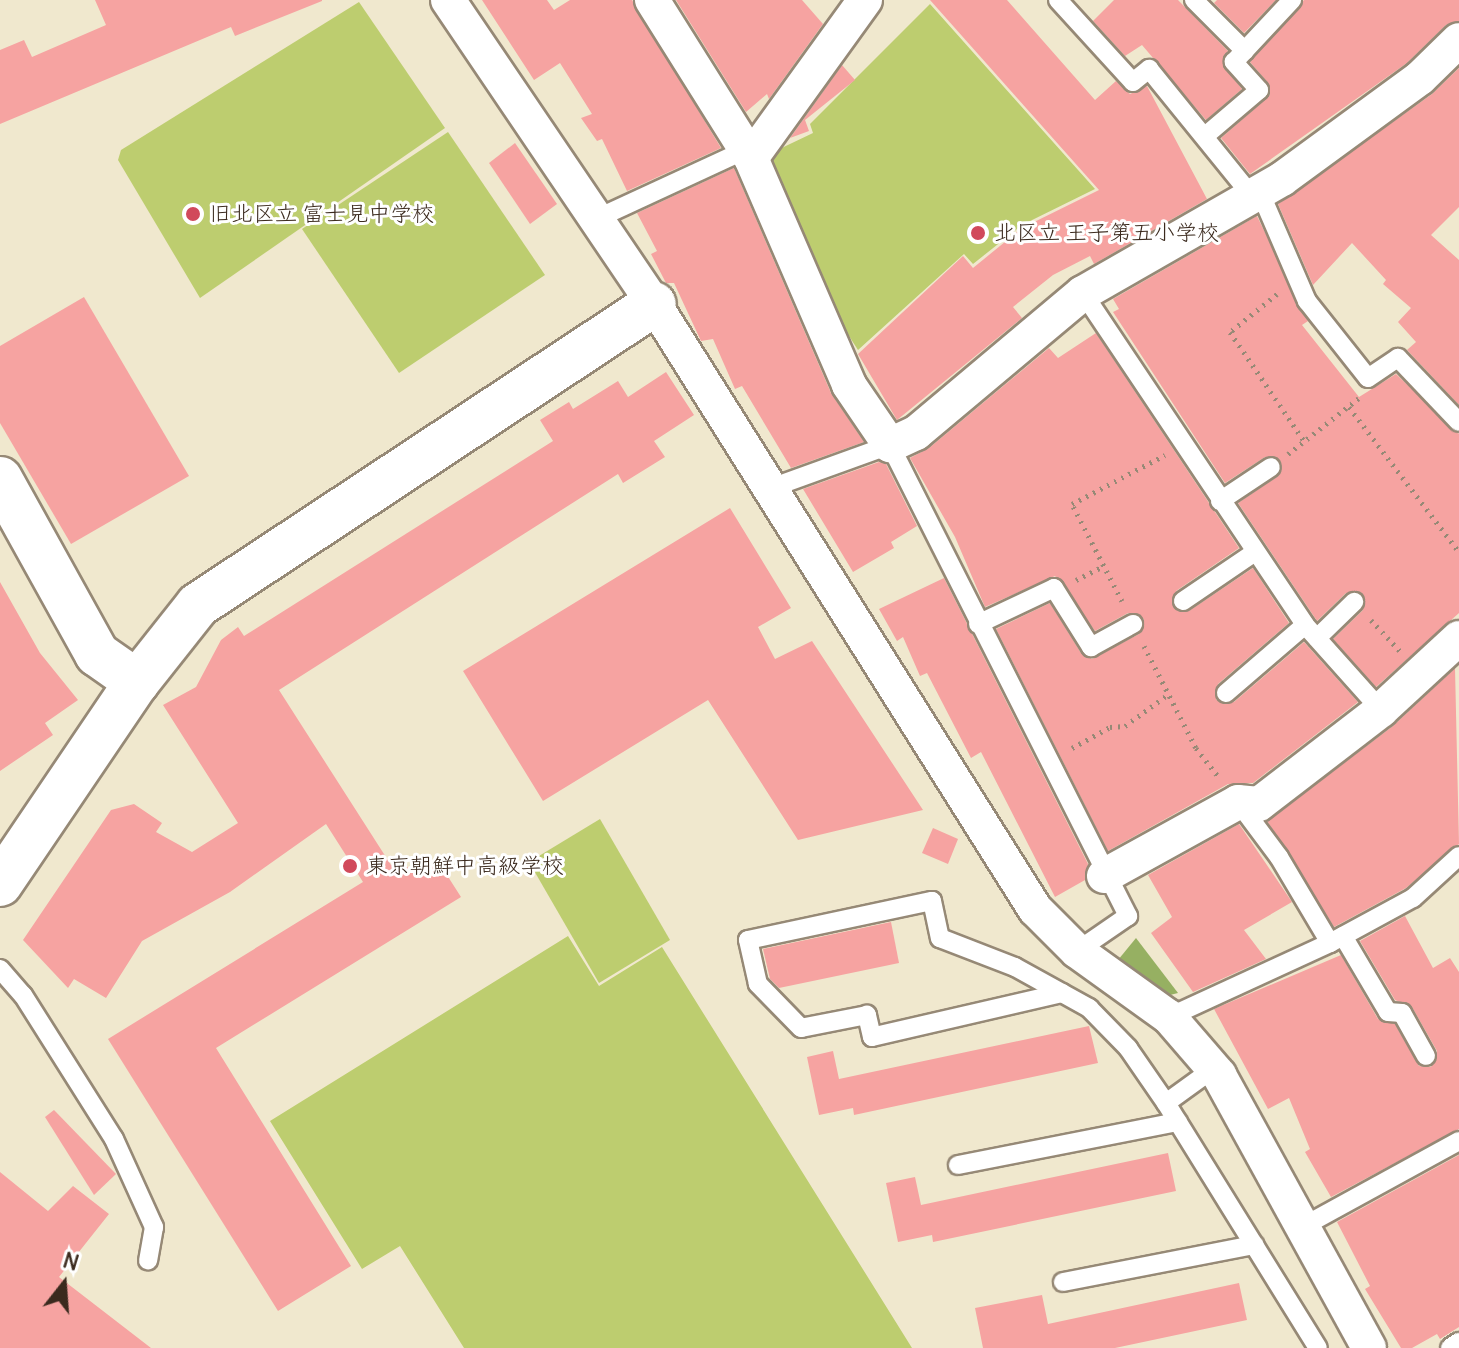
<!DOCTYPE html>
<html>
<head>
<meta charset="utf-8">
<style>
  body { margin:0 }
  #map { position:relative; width:1459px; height:1348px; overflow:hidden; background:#f0e8ce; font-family:Delius,"Klee One",sans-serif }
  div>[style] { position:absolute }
  .green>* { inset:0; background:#bdcd6f }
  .forest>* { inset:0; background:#96b062 }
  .building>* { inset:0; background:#f6a3a1 }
  .path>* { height:5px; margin-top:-2.5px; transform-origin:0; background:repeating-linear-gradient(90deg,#968976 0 2px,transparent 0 8px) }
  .roads { filter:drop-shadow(2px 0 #968976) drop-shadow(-2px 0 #968976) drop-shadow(0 2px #968976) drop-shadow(0 -2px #968976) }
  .lane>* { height:18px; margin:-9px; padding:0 9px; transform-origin:9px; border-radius:9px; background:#fff }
  .street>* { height:34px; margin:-17px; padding:0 17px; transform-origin:17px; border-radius:17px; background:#fff }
  .secondary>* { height:44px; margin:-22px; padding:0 22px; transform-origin:22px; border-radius:22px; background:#fff }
  .dots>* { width:22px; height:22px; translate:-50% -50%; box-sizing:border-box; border:4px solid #fff; border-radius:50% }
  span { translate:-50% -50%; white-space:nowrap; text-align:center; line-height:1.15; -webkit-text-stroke:6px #fff; paint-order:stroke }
  .poi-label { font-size:22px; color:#3b2a1e }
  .left { translate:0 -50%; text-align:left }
  .north { position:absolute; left:24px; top:1244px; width:80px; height:80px; -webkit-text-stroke:6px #fff; paint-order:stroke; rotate:17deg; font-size:22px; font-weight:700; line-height:32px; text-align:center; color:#3b2a1e }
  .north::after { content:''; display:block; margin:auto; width:28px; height:36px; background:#3b2a1e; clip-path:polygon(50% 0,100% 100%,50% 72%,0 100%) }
</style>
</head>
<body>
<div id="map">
  <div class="green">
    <i style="clip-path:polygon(359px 2px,445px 128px,200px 298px,118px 160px,121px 150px)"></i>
    <i style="clip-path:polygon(930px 4px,1095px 189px,1022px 225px,973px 264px,964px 254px,858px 350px,831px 308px,769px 154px,813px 133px,810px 124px)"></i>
    <i style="clip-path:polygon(448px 132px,545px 275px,399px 373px,302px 229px)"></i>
    <i style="clip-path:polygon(600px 819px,670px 940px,599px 983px,529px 862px)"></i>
    <i style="clip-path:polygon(568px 936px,599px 986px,662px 947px,912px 1348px,464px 1348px,400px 1246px,362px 1269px,270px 1121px)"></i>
  </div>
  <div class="forest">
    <i style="clip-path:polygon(1136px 938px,1178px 993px,1162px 997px,1118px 960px)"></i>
  </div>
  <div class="building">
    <i style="clip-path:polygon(95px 0,322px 0,322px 1px,235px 36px,231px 27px,0 124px,0 50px,24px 40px,32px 57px,106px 25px)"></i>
    <i style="clip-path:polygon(482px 0,547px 0,554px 10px,570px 0,632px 0,721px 148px,627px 191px,602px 139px,597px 141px,581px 118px,592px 114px,560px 63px,534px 80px)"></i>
    <i style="clip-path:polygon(676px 0,802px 0,823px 24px,769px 99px,767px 94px,746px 112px)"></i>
    <i style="clip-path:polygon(930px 0,1007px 0,1095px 100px,1116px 81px,1130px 94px,1147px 86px,1207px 199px,1094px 264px,1090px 256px,1053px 275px,1013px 307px,1022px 318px,897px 420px,858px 354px,963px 256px,973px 268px,1022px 228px,1099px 190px)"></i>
    <i style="clip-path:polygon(1114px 0,1178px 0,1228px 51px,1223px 65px,1242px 89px,1206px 120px,1142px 45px,1125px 56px,1093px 21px)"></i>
    <i style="clip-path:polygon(1217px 0,1276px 0,1244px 33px,1214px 3px)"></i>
    <i style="clip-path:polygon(1304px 0,1459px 0,1459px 21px,1446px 25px,1407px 63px,1250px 174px,1221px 138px,1270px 95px,1268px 83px,1250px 62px)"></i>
    <i style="clip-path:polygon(842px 65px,855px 80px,805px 120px,809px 131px,790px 138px)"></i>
    <i style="clip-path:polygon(1459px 68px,1459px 207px,1431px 235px,1459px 260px,1459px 405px,1407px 350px,1416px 342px,1398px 322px,1411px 308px,1383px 284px,1386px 280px,1352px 243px,1313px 285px,1278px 204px,1432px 94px)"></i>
    <i style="clip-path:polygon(515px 143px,557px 204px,530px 224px,489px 163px)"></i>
    <i style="clip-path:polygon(734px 168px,831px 393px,864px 442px,791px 468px,742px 386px,735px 389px,713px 339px,701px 341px,674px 283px,666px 283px,651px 254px,657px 251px,637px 213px)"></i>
    <i style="clip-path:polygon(1257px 216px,1308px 321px,1302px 325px,1359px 397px,1396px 374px,1459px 434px,1459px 613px,1376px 687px,1333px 639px,1363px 610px,1363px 594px,1346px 593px,1317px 621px,1238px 503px,1278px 476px,1280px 460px,1265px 457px,1225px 483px,1113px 312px,1119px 309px,1113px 299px)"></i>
    <i style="clip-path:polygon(84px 297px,189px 476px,71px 544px,0 423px,0 346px)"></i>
    <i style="clip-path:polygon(1096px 333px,1239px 548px,1176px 591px,1173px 607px,1189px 611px,1253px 568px,1289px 623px,1218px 684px,1216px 700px,1234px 702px,1304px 642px,1358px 702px,1253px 783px,1228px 784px,1108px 851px,996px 629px,1050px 603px,1081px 653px,1092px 659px,1139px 634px,1144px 619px,1128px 613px,1095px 631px,1055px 576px,985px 607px,955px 537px,910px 458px,929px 448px,1049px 348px,1058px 358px)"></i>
    <i style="clip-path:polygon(666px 372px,694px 415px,654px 441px,665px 457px,623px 483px,618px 474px,279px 690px,391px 865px,402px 858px,411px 873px,436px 858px,461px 897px,216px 1048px,351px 1266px,278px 1311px,108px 1039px,363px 882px,326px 824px,230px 892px,142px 941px,106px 998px,74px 979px,68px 988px,23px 940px,111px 810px,134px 804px,162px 823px,156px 832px,192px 852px,238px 823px,163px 705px,196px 687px,221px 640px,238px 627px,244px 636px,553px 441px,540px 420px,569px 402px,573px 409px,618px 381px,628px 397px)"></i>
    <i style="clip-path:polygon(879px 462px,886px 464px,917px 526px,891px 542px,894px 548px,853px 572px,803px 489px)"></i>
    <i style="clip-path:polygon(730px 508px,791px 608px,758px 627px,775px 659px,812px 641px,923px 810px,798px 840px,708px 700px,543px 801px,463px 671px)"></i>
    <i style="clip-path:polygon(944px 578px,1088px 864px,1085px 880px,1055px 897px,981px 752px,971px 758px,927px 673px,920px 676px,903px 637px,897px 641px,879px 609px)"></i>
    <i style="clip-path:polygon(0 582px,40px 653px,78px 700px,45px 723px,53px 735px,0 771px)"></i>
    <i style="clip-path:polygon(1455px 668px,1459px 844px,1406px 888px,1334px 927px,1267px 821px,1393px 726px)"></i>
    <i style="clip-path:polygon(1239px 824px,1292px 902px,1244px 930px,1266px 959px,1193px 992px,1151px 933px,1172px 917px,1148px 875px)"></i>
    <i style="clip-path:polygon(933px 828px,958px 839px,948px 864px,922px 853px)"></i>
    <i style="clip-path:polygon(1405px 916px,1433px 968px,1450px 958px,1459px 972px,1459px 1129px,1331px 1197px,1305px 1152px,1310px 1149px,1289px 1098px,1268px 1109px,1214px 1009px,1341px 955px,1378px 1019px,1395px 1024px,1419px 1066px,1431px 1067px,1437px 1051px,1412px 1007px,1395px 1000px,1360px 941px)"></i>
    <i style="clip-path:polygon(891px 922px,899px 963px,779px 988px,770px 979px,763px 949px)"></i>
    <i style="clip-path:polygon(1089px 1026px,1098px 1063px,854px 1115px,853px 1108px,819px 1115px,807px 1057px,833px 1051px,839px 1079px)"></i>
    <i style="clip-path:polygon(54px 1110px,116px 1174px,94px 1195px,45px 1117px)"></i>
    <i style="clip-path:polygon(1168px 1153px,1176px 1191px,933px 1242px,932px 1235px,898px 1242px,886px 1183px,915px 1177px,921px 1205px)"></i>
    <i style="clip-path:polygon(1459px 1155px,1459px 1327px,1440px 1339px,1437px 1334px,1412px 1348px,1401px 1348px,1365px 1289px,1370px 1286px,1337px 1222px)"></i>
    <i style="clip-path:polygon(0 1172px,48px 1211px,73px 1186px,109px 1214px,59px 1277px,151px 1348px,0 1348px)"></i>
    <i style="clip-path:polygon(1239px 1283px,1247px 1320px,1115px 1348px,983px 1348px,975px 1308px,1042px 1295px,1048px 1324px)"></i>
  </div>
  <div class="path">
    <i style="left:1277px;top:294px;width:60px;rotate:141deg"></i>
    <i style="left:1230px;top:332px;width:132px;rotate:55.8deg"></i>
    <i style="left:1349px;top:407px;width:182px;rotate:52.8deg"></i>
    <i style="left:1288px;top:454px;width:90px;rotate:-38.3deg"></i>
    <i style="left:1076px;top:580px;width:31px;rotate:-27deg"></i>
    <i style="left:1122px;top:601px;width:109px;rotate:-117.3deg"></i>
    <i style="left:1072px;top:504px;width:105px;rotate:-27.8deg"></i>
    <i style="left:1371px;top:620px;width:42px;rotate:46.9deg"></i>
    <i style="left:1144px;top:646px;width:114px;rotate:63deg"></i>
    <i style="left:1196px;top:748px;width:36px;rotate:52deg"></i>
    <i style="left:1072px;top:748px;width:43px;rotate:-28.9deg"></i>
    <i style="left:1110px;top:727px;width:15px;rotate:-4deg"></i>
    <i style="left:1125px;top:726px;width:52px;rotate:-36.4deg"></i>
  </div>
  <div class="roads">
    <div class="lane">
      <i style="left:1058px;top:0;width:111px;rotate:47.6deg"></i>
      <i style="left:1133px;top:82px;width:21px;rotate:-39deg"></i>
      <i style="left:1149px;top:69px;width:164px;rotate:51deg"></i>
      <i style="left:1194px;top:0;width:72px;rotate:45deg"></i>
      <i style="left:1205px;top:136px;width:71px;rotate:-40.4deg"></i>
      <i style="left:1259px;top:90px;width:38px;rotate:-132deg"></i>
      <i style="left:1234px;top:62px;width:85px;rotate:-46.9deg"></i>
      <i style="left:1260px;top:192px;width:119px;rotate:66.7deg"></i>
      <i style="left:1307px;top:301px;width:98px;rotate:51.6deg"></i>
      <i style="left:1368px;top:378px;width:36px;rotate:-34deg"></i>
      <i style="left:1398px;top:358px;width:88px;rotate:46.4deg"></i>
      <i style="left:596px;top:219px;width:164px;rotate:-24.8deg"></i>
      <i style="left:1083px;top:293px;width:399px;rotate:56.2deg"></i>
      <i style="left:1305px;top:625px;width:114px;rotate:48.2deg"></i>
      <i style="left:771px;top:488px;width:127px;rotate:-19.9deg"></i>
      <i style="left:890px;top:445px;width:528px;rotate:63.19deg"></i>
      <i style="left:1128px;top:916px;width:62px;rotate:145.5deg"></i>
      <i style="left:1220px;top:501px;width:61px;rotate:-33.7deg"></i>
      <i style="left:1183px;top:601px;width:87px;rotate:-34.2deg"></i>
      <i style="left:978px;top:624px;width:84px;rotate:-25.3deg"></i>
      <i style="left:1054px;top:588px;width:70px;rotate:57.9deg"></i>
      <i style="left:1091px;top:647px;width:48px;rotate:-28.7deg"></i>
      <i style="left:1317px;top:638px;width:52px;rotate:-44.2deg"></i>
      <i style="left:1226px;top:693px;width:104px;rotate:-40.7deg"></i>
      <i style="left:1238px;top:802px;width:69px;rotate:53.3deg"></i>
      <i style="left:1279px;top:857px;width:100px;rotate:59.3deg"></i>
      <i style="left:1343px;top:936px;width:88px;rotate:59.4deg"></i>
      <i style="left:1388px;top:1012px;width:14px;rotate:4deg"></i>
      <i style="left:1402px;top:1013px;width:49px;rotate:60.8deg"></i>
      <i style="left:0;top:969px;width:35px;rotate:49deg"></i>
      <i style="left:23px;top:995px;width:170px;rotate:57.7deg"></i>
      <i style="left:114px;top:1139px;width:97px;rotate:65.6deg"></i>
      <i style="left:154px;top:1227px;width:34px;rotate:100deg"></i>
      <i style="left:1062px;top:993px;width:195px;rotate:167deg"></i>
      <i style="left:872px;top:1037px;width:23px;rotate:-103deg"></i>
      <i style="left:867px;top:1015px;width:67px;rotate:168.9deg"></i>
      <i style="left:801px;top:1028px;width:62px;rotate:-134.3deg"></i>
      <i style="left:758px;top:984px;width:45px;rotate:-102.8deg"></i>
      <i style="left:748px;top:940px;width:188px;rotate:-12deg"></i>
      <i style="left:932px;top:901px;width:38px;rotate:78deg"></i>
      <i style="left:940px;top:938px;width:80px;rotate:21.1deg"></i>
      <i style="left:1015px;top:967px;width:85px;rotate:29deg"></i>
      <i style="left:1089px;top:1008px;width:56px;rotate:45.7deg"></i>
      <i style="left:1128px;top:1048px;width:67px;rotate:55.4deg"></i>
      <i style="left:1166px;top:1103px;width:288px;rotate:58.2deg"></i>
      <i style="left:1169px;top:1017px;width:177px;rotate:-24.7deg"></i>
      <i style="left:1330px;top:943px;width:94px;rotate:-28.5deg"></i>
      <i style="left:1413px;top:898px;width:62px;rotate:-42.4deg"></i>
      <i style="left:1166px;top:1103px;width:58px;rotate:-35.9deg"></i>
      <i style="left:958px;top:1165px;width:224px;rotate:-11.1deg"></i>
      <i style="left:1302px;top:1227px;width:179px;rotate:-28.7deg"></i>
      <i style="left:1063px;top:1282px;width:195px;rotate:-11deg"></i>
      <i style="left:1450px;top:1348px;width:11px;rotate:-34deg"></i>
    </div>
    <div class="street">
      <i style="left:448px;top:0;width:367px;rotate:55.9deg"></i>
      <i style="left:654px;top:304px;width:715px;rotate:57.8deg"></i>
      <i style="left:1035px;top:909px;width:59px;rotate:45deg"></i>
      <i style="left:1077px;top:951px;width:113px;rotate:35.7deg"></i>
      <i style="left:1169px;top:1017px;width:77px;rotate:49.2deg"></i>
      <i style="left:1219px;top:1075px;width:311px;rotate:61.2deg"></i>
      <i style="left:652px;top:0;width:186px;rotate:57.9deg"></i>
      <i style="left:751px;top:158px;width:247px;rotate:66.6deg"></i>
      <i style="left:849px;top:385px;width:73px;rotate:55.7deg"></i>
      <i style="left:890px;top:445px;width:29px;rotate:-25deg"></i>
      <i style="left:916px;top:433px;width:218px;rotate:-40deg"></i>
      <i style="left:1083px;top:293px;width:229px;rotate:-29.8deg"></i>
      <i style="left:1282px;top:179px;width:171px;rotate:-36.2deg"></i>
      <i style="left:1420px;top:78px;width:54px;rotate:-44.3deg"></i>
      <i style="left:751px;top:158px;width:195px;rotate:-54.2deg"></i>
      <i style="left:1104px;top:876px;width:153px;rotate:-28.9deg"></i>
      <i style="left:1238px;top:802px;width:21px;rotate:5deg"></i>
      <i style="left:1259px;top:804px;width:154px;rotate:-37.6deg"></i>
      <i style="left:1381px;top:710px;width:106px;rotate:-42.7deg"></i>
    </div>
    <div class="secondary">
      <i style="left:0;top:479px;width:200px;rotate:61deg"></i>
      <i style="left:97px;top:654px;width:49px;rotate:35deg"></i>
      <i style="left:0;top:884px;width:244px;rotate:-55.9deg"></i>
      <i style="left:137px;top:682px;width:98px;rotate:-51.6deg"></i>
      <i style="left:198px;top:605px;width:546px;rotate:-33.43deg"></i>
    </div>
  </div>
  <div class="dots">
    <i style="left:193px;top:214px;background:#d1495b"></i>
    <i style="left:978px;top:233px;background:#d1495b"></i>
    <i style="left:350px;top:866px;background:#d1495b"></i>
  </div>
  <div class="poi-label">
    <span class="left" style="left:209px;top:214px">旧北区立 富士見中学校</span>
    <span class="left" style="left:994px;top:233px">北区立 王子第五小学校</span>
    <span class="left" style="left:366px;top:866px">東京朝鮮中高級学校</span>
  </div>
  <div class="north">N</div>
</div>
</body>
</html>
